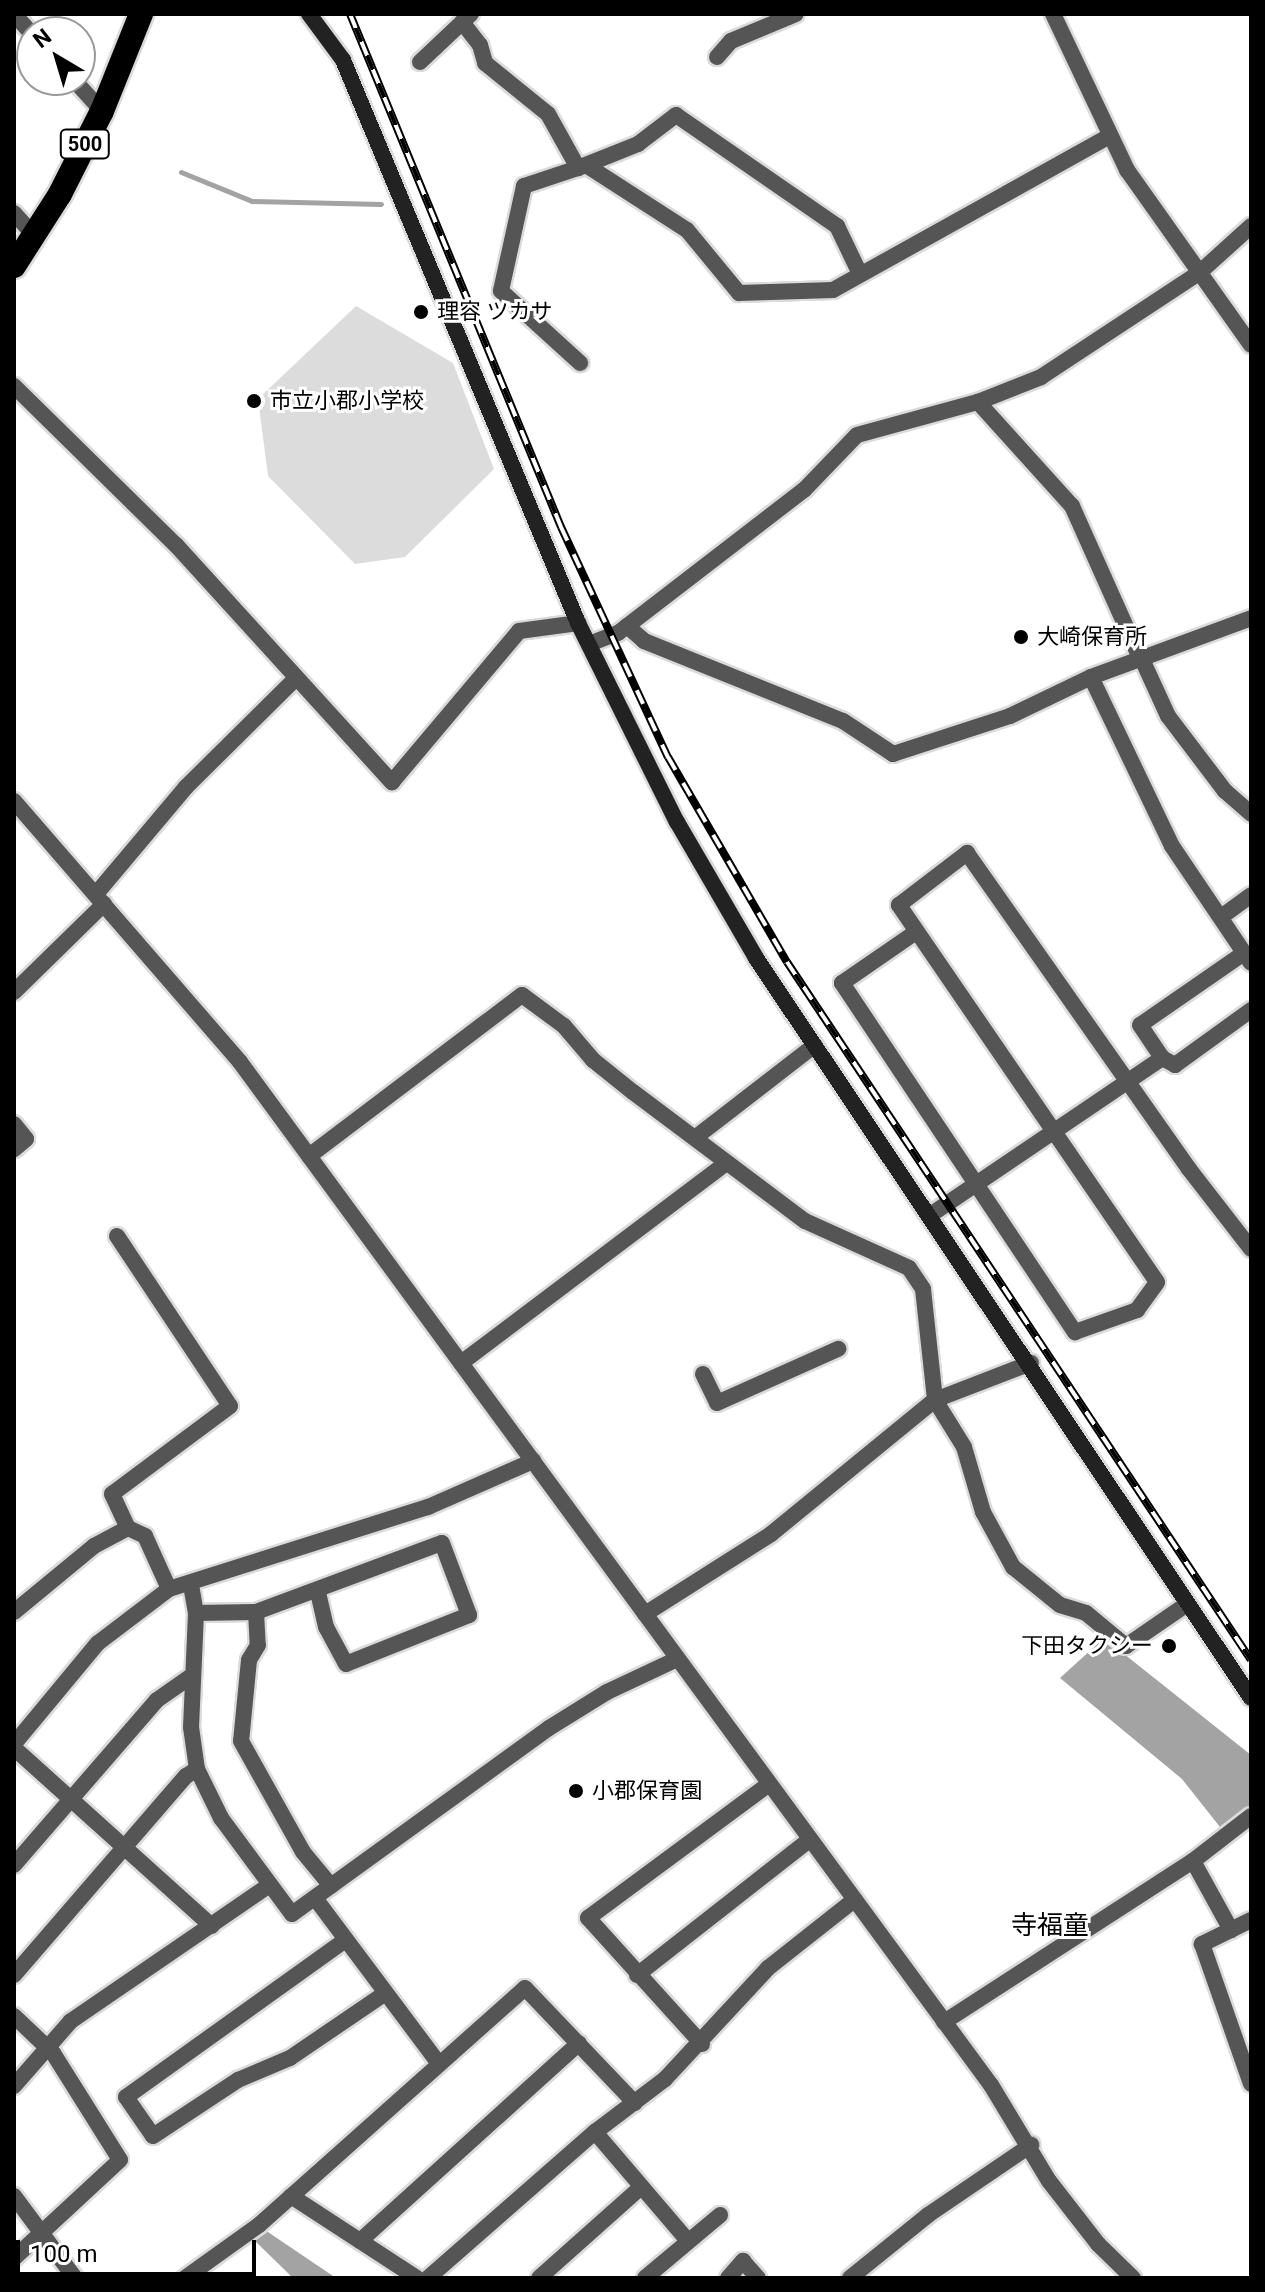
<!DOCTYPE html>
<html>
<head>
<meta charset="utf-8">
<style>
  body { margin:0 }
  #map { position:relative; width:1265px; height:2292px; overflow:hidden; background:#fff; font-family:Roboto,"Noto Sans JP",sans-serif }
  div>[style] { position:absolute }
  .green>* { inset:0; background:#dcdcdc }
  .water>* { inset:0; background:#a3a3a3 }
  .stream>* { height:5px; margin:-2.5px; padding:0 2.5px; transform-origin:2.5px; border-radius:2.5px; background:#a3a3a3 }
  .roads { filter:drop-shadow(2px 0 #dbdbdb) drop-shadow(-2px 0 #dbdbdb) drop-shadow(0 2px #dbdbdb) drop-shadow(0 -2px #dbdbdb) }
  .street>* { height:16px; margin:-8px; padding:0 8px; transform-origin:8px; border-radius:8px; background:#555 }
  .secondary>* { height:16px; margin:-8px; padding:0 8px; transform-origin:8px; border-radius:8px; background:#222 }
  .highway>* { height:24px; margin:-12px; padding:0 12px; transform-origin:12px; border-radius:12px; background:#000 }
  .rail>* { height:8px; margin-top:-4px; transform-origin:0; background:repeating-linear-gradient(90deg,#fff 0 15px,#000 0 30px); box-sizing:border-box; border-block:2px solid #000 }
  .dots>* { width:22px; height:22px; translate:-50% -50%; box-sizing:border-box; border:4px solid #fff; border-radius:50% }
  span { translate:-50% -50%; white-space:nowrap; text-align:center; line-height:1.15; -webkit-text-stroke:6px #fff; paint-order:stroke }
  .shield-label span { padding:2px 6px; background:#fff; border:2px solid; border-radius:6px; -webkit-text-stroke-width:0 }
  .shield-label { font-size:20px; color:#000; font-weight:700 }
  .poi-label { font-size:22px; color:#000 }
  .left { translate:0 -50%; text-align:left }
  .right { translate:-100% -50%; text-align:right }
  .quarter-label { font-size:26px; color:#000 }
  .frame { position:absolute; inset:0; border:16px solid #000; pointer-events:none }
  .north { position:absolute; left:16px; top:16px; width:80px; height:80px; box-sizing:border-box; background:#fff; border:2px solid #999; border-radius:50%; rotate:322deg; font-size:22px; font-weight:700; line-height:32px; text-align:center; color:#000 }
  .north::after { content:''; display:block; margin:auto; width:28px; height:36px; background:#000; clip-path:polygon(50% 0,100% 100%,50% 72%,0 100%) }
  .scale { position:absolute; left:16px; top:2240px; width:240px; height:36px; box-sizing:border-box; border:4px solid #000; border-top:0; padding-left:10px; font-size:24px; line-height:28px; white-space:nowrap; color:#000; -webkit-text-stroke:6px #fff; paint-order:stroke }
</style>
</head>
<body>
<div id="map">
  <div class="green">
    <i style="clip-path:polygon(356px 306px,453px 363px,494px 469px,405px 557px,355px 564px,268px 476px,258px 399px)"></i>
  </div>
  <div class="water">
    <i style="clip-path:polygon(1104px 1638px,1251px 1755px,1251px 1810px,1220px 1827px,1182px 1779px,1060px 1678px)"></i>
    <i style="clip-path:polygon(265px 2230px,336px 2278px,293px 2278px,254px 2240px)"></i>
  </div>
  <div class="stream">
    <i style="left:181px;top:172px;width:77px;rotate:22.2deg"></i>
    <i style="left:252px;top:201px;width:129px;rotate:1.3deg"></i>
  </div>
  <div class="roads">
    <div class="street">
      <i style="left:14px;top:14px;width:27px;rotate:48deg"></i>
      <i style="left:1053px;top:14px;width:173px;rotate:64.6deg"></i>
      <i style="left:1127px;top:170px;width:214px;rotate:54.7deg"></i>
      <i style="left:462px;top:22px;width:29px;rotate:52deg"></i>
      <i style="left:480px;top:45px;width:19px;rotate:74deg"></i>
      <i style="left:485px;top:63px;width:81px;rotate:39deg"></i>
      <i style="left:548px;top:114px;width:62px;rotate:60.9deg"></i>
      <i style="left:578px;top:168px;width:65px;rotate:-21.8deg"></i>
      <i style="left:638px;top:144px;width:48px;rotate:-37.3deg"></i>
      <i style="left:676px;top:115px;width:196px;rotate:34.6deg"></i>
      <i style="left:837px;top:226px;width:53px;rotate:64.4deg"></i>
      <i style="left:717px;top:57px;width:21px;rotate:-49deg"></i>
      <i style="left:731px;top:41px;width:70px;rotate:-22.6deg"></i>
      <i style="left:420px;top:62px;width:70px;rotate:-43.3deg"></i>
      <i style="left:74px;top:80px;width:42px;rotate:47.9deg"></i>
      <i style="left:586px;top:165px;width:120px;rotate:32.8deg"></i>
      <i style="left:687px;top:230px;width:82px;rotate:50.5deg"></i>
      <i style="left:739px;top:293px;width:94px;rotate:-1.8deg"></i>
      <i style="left:833px;top:290px;width:317px;rotate:-29.1deg"></i>
      <i style="left:578px;top:168px;width:57px;rotate:161.6deg"></i>
      <i style="left:524px;top:186px;width:107px;rotate:102.4deg"></i>
      <i style="left:501px;top:291px;width:107px;rotate:42.3deg"></i>
      <i style="left:14px;top:213px;width:28px;rotate:48deg"></i>
      <i style="left:14px;top:386px;width:227px;rotate:44.5deg"></i>
      <i style="left:176px;top:545px;width:321px;rotate:47.7deg"></i>
      <i style="left:392px;top:782px;width:197px;rotate:-49.9deg"></i>
      <i style="left:519px;top:631px;width:60px;rotate:-7.7deg"></i>
      <i style="left:978px;top:402px;width:140px;rotate:47.9deg"></i>
      <i style="left:1072px;top:506px;width:167px;rotate:65.9deg"></i>
      <i style="left:627px;top:626px;width:23px;rotate:41deg"></i>
      <i style="left:644px;top:641px;width:214px;rotate:21.9deg"></i>
      <i style="left:843px;top:721px;width:60px;rotate:33.4deg"></i>
      <i style="left:893px;top:754px;width:123px;rotate:-18deg"></i>
      <i style="left:1010px;top:716px;width:90px;rotate:-25.7deg"></i>
      <i style="left:1091px;top:677px;width:171px;rotate:-20.2deg"></i>
      <i style="left:589px;top:644px;width:31px;rotate:-21deg"></i>
      <i style="left:618px;top:633px;width:235px;rotate:-37.6deg"></i>
      <i style="left:804px;top:490px;width:76px;rotate:-46.1deg"></i>
      <i style="left:857px;top:435px;width:125px;rotate:-15.3deg"></i>
      <i style="left:978px;top:402px;width:68px;rotate:-21.6deg"></i>
      <i style="left:1041px;top:377px;width:189px;rotate:-33.4deg"></i>
      <i style="left:1199px;top:273px;width:70px;rotate:-42.1deg"></i>
      <i style="left:1141px;top:657px;width:65px;rotate:65.4deg"></i>
      <i style="left:1168px;top:716px;width:94px;rotate:52.8deg"></i>
      <i style="left:1225px;top:791px;width:35px;rotate:41deg"></i>
      <i style="left:1091px;top:677px;width:187px;rotate:64.4deg"></i>
      <i style="left:1172px;top:846px;width:141px;rotate:56deg"></i>
      <i style="left:14px;top:801px;width:345px;rotate:49.1deg"></i>
      <i style="left:240px;top:1062px;width:1269px;rotate:53.72deg"></i>
      <i style="left:991px;top:2085px;width:112px;rotate:58.9deg"></i>
      <i style="left:1049px;top:2181px;width:80px;rotate:52.1deg"></i>
      <i style="left:1098px;top:2244px;width:49px;rotate:44.2deg"></i>
      <i style="left:96px;top:894px;width:140px;rotate:-49.9deg"></i>
      <i style="left:186px;top:787px;width:155px;rotate:-44.7deg"></i>
      <i style="left:1221px;top:917px;width:37px;rotate:-36deg"></i>
      <i style="left:916px;top:932px;width:90px;rotate:145.4deg"></i>
      <i style="left:842px;top:983px;width:420px;rotate:56.3deg"></i>
      <i style="left:1075px;top:1332px;width:66px;rotate:-19.5deg"></i>
      <i style="left:1137px;top:1310px;width:34px;rotate:-54deg"></i>
      <i style="left:1157px;top:1282px;width:457px;rotate:-124.4deg"></i>
      <i style="left:899px;top:905px;width:86px;rotate:-37.4deg"></i>
      <i style="left:967px;top:853px;width:386px;rotate:54.9deg"></i>
      <i style="left:1189px;top:1169px;width:101px;rotate:52.2deg"></i>
      <i style="left:1244px;top:953px;width:126px;rotate:145.3deg"></i>
      <i style="left:1140px;top:1025px;width:40px;rotate:56deg"></i>
      <i style="left:1162px;top:1058px;width:15px;rotate:28deg"></i>
      <i style="left:1175px;top:1065px;width:94px;rotate:-35.9deg"></i>
      <i style="left:14px;top:992px;width:126px;rotate:-44.4deg"></i>
      <i style="left:14px;top:1124px;width:19px;rotate:51deg"></i>
      <i style="left:26px;top:1139px;width:16px;rotate:140deg"></i>
      <i style="left:696px;top:1137px;width:150px;rotate:-37.7deg"></i>
      <i style="left:309px;top:1156px;width:267px;rotate:-37.1deg"></i>
      <i style="left:522px;top:995px;width:52px;rotate:36.4deg"></i>
      <i style="left:564px;top:1026px;width:45px;rotate:49.5deg"></i>
      <i style="left:593px;top:1060px;width:51px;rotate:38.7deg"></i>
      <i style="left:633px;top:1092px;width:215px;rotate:36.9deg"></i>
      <i style="left:805px;top:1221px;width:114px;rotate:24.3deg"></i>
      <i style="left:909px;top:1268px;width:25px;rotate:56deg"></i>
      <i style="left:923px;top:1289px;width:112px;rotate:83.8deg"></i>
      <i style="left:935px;top:1400px;width:55px;rotate:58.3deg"></i>
      <i style="left:964px;top:1447px;width:68px;rotate:73.7deg"></i>
      <i style="left:983px;top:1512px;width:63px;rotate:61.4deg"></i>
      <i style="left:1013px;top:1567px;width:60px;rotate:39deg"></i>
      <i style="left:1060px;top:1605px;width:27px;rotate:17deg"></i>
      <i style="left:1086px;top:1613px;width:52px;rotate:39.5deg"></i>
      <i style="left:1126px;top:1646px;width:74px;rotate:-34.5deg"></i>
      <i style="left:929px;top:1216px;width:282px;rotate:-34.1deg"></i>
      <i style="left:117px;top:1236px;width:204px;rotate:56.4deg"></i>
      <i style="left:230px;top:1406px;width:147px;rotate:143.3deg"></i>
      <i style="left:112px;top:1494px;width:38px;rotate:65deg"></i>
      <i style="left:461px;top:1363px;width:332px;rotate:-37deg"></i>
      <i style="left:703px;top:1374px;width:32px;rotate:64deg"></i>
      <i style="left:717px;top:1403px;width:133px;rotate:-24.1deg"></i>
      <i style="left:191px;top:1585px;width:28px;rotate:80deg"></i>
      <i style="left:196px;top:1613px;width:114px;rotate:92.5deg"></i>
      <i style="left:191px;top:1727px;width:42px;rotate:81.9deg"></i>
      <i style="left:197px;top:1769px;width:55px;rotate:63.9deg"></i>
      <i style="left:221px;top:1818px;width:119px;rotate:53.5deg"></i>
      <i style="left:292px;top:1914px;width:317px;rotate:-35.9deg"></i>
      <i style="left:549px;top:1728px;width:68px;rotate:-31.8deg"></i>
      <i style="left:607px;top:1692px;width:77px;rotate:-25.2deg"></i>
      <i style="left:14px;top:1612px;width:104px;rotate:-39.5deg"></i>
      <i style="left:94px;top:1546px;width:38px;rotate:-28deg"></i>
      <i style="left:128px;top:1528px;width:19px;rotate:25deg"></i>
      <i style="left:145px;top:1536px;width:58px;rotate:65.6deg"></i>
      <i style="left:256px;top:1612px;width:33px;rotate:87deg"></i>
      <i style="left:258px;top:1645px;width:17px;rotate:121deg"></i>
      <i style="left:249px;top:1660px;width:81px;rotate:95.6deg"></i>
      <i style="left:241px;top:1741px;width:127px;rotate:60.8deg"></i>
      <i style="left:303px;top:1852px;width:44px;rotate:50.5deg"></i>
      <i style="left:196px;top:1613px;width:60px;rotate:-1deg"></i>
      <i style="left:256px;top:1612px;width:198px;rotate:-20.4deg"></i>
      <i style="left:442px;top:1543px;width:77px;rotate:69.4deg"></i>
      <i style="left:469px;top:1615px;width:132px;rotate:158.3deg"></i>
      <i style="left:346px;top:1664px;width:42px;rotate:-118.4deg"></i>
      <i style="left:326px;top:1627px;width:37px;rotate:-103deg"></i>
      <i style="left:645px;top:1614px;width:149px;rotate:-32.4deg"></i>
      <i style="left:771px;top:1534px;width:212px;rotate:-39.3deg"></i>
      <i style="left:935px;top:1400px;width:103px;rotate:-21.1deg"></i>
      <i style="left:14px;top:1744px;width:131px;rotate:-50.3deg"></i>
      <i style="left:98px;top:1643px;width:89px;rotate:-37.3deg"></i>
      <i style="left:169px;top:1589px;width:272px;rotate:-17.6deg"></i>
      <i style="left:428px;top:1507px;width:115px;rotate:-23.7deg"></i>
      <i style="left:14px;top:1748px;width:266px;rotate:42deg"></i>
      <i style="left:1193px;top:1861px;width:79px;rotate:61.2deg"></i>
      <i style="left:14px;top:1865px;width:218px;rotate:-49.1deg"></i>
      <i style="left:157px;top:1700px;width:40px;rotate:-34.9deg"></i>
      <i style="left:315px;top:1898px;width:207px;rotate:53.2deg"></i>
      <i style="left:1251px;top:1920px;width:55px;rotate:153.9deg"></i>
      <i style="left:1202px;top:1944px;width:148px;rotate:70.7deg"></i>
      <i style="left:344px;top:1941px;width:268px;rotate:144.4deg"></i>
      <i style="left:126px;top:2097px;width:47px;rotate:55.3deg"></i>
      <i style="left:153px;top:2136px;width:102px;rotate:-33.4deg"></i>
      <i style="left:238px;top:2080px;width:56px;rotate:-22.9deg"></i>
      <i style="left:290px;top:2058px;width:114px;rotate:-34.2deg"></i>
      <i style="left:14px;top:1975px;width:263px;rotate:-49.2deg"></i>
      <i style="left:186px;top:1776px;width:13px;rotate:-32deg"></i>
      <i style="left:637px;top:1975px;width:219px;rotate:-38.1deg"></i>
      <i style="left:14px;top:2016px;width:54px;rotate:43.5deg"></i>
      <i style="left:53px;top:2053px;width:126px;rotate:57.9deg"></i>
      <i style="left:120px;top:2160px;width:144px;rotate:137.2deg"></i>
      <i style="left:944px;top:2022px;width:297px;rotate:-32.9deg"></i>
      <i style="left:1193px;top:1861px;width:73px;rotate:-37.8deg"></i>
      <i style="left:702px;top:2044px;width:170px;rotate:-132.1deg"></i>
      <i style="left:588px;top:1918px;width:224px;rotate:-36.5deg"></i>
      <i style="left:14px;top:2086px;width:86px;rotate:-48.8deg"></i>
      <i style="left:71px;top:2021px;width:239px;rotate:-34.4deg"></i>
      <i style="left:595px;top:2132px;width:143px;rotate:49.5deg"></i>
      <i style="left:14px;top:2196px;width:102px;rotate:53.4deg"></i>
      <i style="left:291px;top:2196px;width:150px;rotate:33.1deg"></i>
      <i style="left:360px;top:2241px;width:295px;rotate:-42.1deg"></i>
      <i style="left:185px;top:2278px;width:91px;rotate:-35.6deg"></i>
      <i style="left:259px;top:2225px;width:356px;rotate:-41.7deg"></i>
      <i style="left:525px;top:1988px;width:159px;rotate:46.3deg"></i>
      <i style="left:428px;top:2278px;width:222px;rotate:-41.2deg"></i>
      <i style="left:595px;top:2132px;width:88px;rotate:-37.1deg"></i>
      <i style="left:665px;top:2079px;width:151px;rotate:-47.1deg"></i>
      <i style="left:768px;top:1968px;width:110px;rotate:-38.3deg"></i>
      <i style="left:539px;top:2278px;width:137px;rotate:-41.7deg"></i>
      <i style="left:645px;top:2278px;width:98px;rotate:-40deg"></i>
      <i style="left:728px;top:2278px;width:23px;rotate:-49deg"></i>
      <i style="left:743px;top:2261px;width:23px;rotate:49deg"></i>
      <i style="left:850px;top:2278px;width:100px;rotate:-38.9deg"></i>
      <i style="left:928px;top:2215px;width:125px;rotate:-34.2deg"></i>
    </div>
    <div class="secondary">
      <i style="left:309px;top:14px;width:57px;rotate:53.5deg"></i>
      <i style="left:343px;top:60px;width:610px;rotate:67.34deg"></i>
      <i style="left:578px;top:623px;width:222px;rotate:63.6deg"></i>
      <i style="left:677px;top:822px;width:157px;rotate:59.8deg"></i>
      <i style="left:756px;top:958px;width:890px;rotate:56.22deg"></i>
    </div>
    <div class="highway">
      <i style="left:14px;top:266px;width:85px;rotate:-57.4deg"></i>
      <i style="left:60px;top:194px;width:93px;rotate:-63.2deg"></i>
      <i style="left:102px;top:111px;width:105px;rotate:-68.1deg"></i>
    </div>
  </div>
  <div class="rail">
    <i style="left:350px;top:14px;width:555px;rotate:67.64deg"></i>
    <i style="left:561px;top:527px;width:254px;rotate:65.1deg"></i>
    <i style="left:668px;top:757px;width:237px;rotate:59.9deg"></i>
    <i style="left:787px;top:962px;width:838px;rotate:56.39deg"></i>
  </div>
  <div class="dots">
    <i style="left:421px;top:312px;background:#000"></i>
    <i style="left:254px;top:401px;background:#000"></i>
    <i style="left:1021px;top:637px;background:#000"></i>
    <i style="left:1169px;top:1646px;background:#000"></i>
    <i style="left:576px;top:1791px;background:#000"></i>
  </div>
  <div class="shield-label">
    <span style="left:85px;top:144px">500</span>
  </div>
  <div class="poi-label">
    <span class="left" style="left:437px;top:312px">理容 ツカサ</span>
    <span class="left" style="left:270px;top:401px">市立小郡小学校</span>
    <span class="left" style="left:1037px;top:637px">大崎保育所</span>
    <span class="right" style="left:1153px;top:1646px">下田タクシー</span>
    <span class="left" style="left:592px;top:1791px">小郡保育園</span>
  </div>
  <div class="quarter-label">
    <span style="left:1050px;top:1926px">寺福童</span>
  </div>
  <div class="frame"></div>
  <div class="north">N</div>
  <div class="scale">100 m</div>
</div>
</body>
</html>
